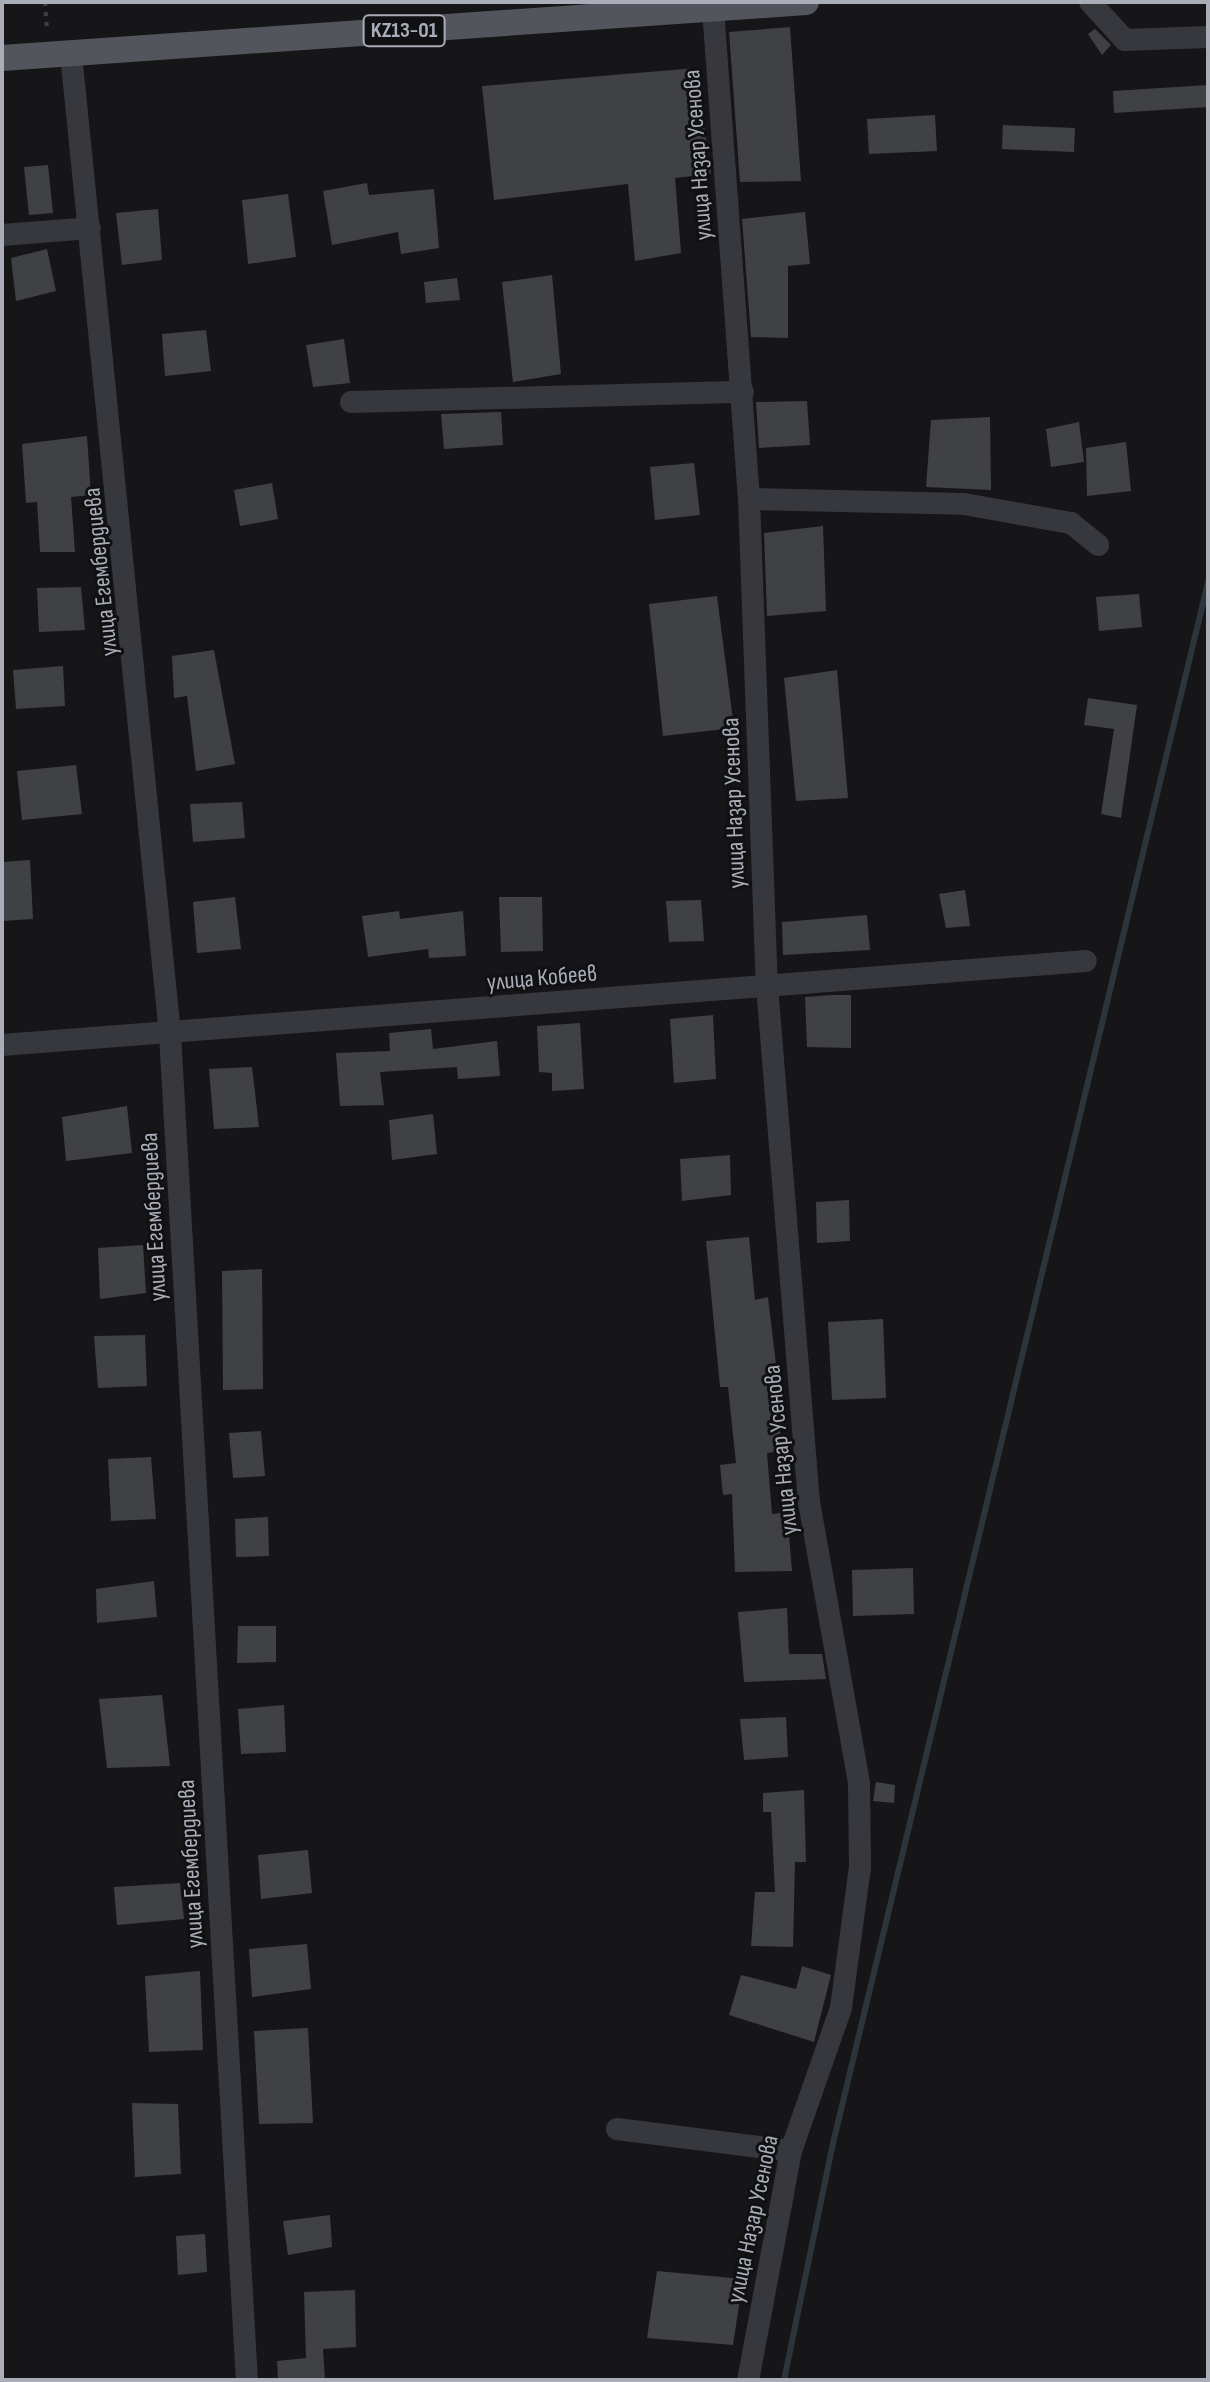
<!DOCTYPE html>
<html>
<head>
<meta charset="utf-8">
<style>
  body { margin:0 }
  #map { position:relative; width:1210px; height:2382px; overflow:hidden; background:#161618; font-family:"Sofia Sans Condensed",sans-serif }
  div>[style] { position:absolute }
  .stream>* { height:6px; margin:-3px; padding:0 3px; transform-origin:3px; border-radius:3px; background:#2c353c }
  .building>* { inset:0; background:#404145 }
  .path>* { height:4px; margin-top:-2px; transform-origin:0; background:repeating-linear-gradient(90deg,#3d3f44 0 4px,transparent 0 10px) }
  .minor>* { height:22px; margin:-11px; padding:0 11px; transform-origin:11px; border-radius:11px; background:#37383d }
  .major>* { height:26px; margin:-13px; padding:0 13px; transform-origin:13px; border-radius:13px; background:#53555c }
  span { translate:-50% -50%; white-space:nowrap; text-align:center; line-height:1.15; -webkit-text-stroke:6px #111113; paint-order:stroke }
  .shield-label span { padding:2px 6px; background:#111113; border:2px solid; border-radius:6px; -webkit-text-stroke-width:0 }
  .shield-label { font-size:22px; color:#a8adb8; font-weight:700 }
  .street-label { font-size:24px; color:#a8adb8 }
  .frame { position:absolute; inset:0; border:4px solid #a8adb8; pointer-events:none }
</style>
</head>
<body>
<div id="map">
  <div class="stream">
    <i style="left:784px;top:2380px;width:246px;rotate:-78.3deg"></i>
    <i style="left:834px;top:2139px;width:1601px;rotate:-76.49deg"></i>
  </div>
  <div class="building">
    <i style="clip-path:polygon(790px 27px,801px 181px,740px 182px,729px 32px)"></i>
    <i style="clip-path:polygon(1095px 29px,1111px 45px,1102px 55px,1088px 34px)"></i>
    <i style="clip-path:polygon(696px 68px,711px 174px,675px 178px,681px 253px,635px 261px,628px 184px,494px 200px,482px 86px)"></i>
    <i style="clip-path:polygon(1208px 85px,1208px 107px,1114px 113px,1113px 91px)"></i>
    <i style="clip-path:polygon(935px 115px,937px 151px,869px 154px,867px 119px)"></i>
    <i style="clip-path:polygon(1003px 125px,1075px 128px,1074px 152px,1002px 149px)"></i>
    <i style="clip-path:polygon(48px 165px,53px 213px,29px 215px,24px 167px)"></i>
    <i style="clip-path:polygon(367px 183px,369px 195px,434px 189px,439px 248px,401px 254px,398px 232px,332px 245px,323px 191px)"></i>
    <i style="clip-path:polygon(288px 194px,296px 257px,248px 264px,242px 200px)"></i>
    <i style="clip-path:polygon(158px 209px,162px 260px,122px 265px,116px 213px)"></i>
    <i style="clip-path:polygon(805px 212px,810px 264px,788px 266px,788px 338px,751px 337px,742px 219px)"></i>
    <i style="clip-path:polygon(47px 249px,56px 291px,16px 301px,11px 258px)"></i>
    <i style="clip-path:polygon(552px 275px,561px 374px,513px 382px,502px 282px)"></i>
    <i style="clip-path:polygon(457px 278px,460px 300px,426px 303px,424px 282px)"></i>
    <i style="clip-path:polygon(206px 330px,211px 371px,165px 376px,162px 334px)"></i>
    <i style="clip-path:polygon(344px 339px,350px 383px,313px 387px,306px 345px)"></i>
    <i style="clip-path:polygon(807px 401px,810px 445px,759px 448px,756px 402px)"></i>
    <i style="clip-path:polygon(501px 412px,503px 445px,444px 449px,441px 414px)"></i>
    <i style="clip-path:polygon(990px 417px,991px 490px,926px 487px,931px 420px)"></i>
    <i style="clip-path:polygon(1079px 422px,1084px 462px,1051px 467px,1046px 429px)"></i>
    <i style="clip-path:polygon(87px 436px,91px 495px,71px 497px,75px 552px,40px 552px,37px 502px,26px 503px,22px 444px)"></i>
    <i style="clip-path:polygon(1126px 442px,1131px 491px,1087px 496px,1086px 448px)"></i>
    <i style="clip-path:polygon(694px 463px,700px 515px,655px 520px,650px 467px)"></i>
    <i style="clip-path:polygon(272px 483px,278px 519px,240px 526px,234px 490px)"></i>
    <i style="clip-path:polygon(823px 526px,826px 611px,767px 616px,764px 533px)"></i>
    <i style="clip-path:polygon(81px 587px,85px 630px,39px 632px,37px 588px)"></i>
    <i style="clip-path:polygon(1139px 594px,1142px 627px,1099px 631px,1096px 597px)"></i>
    <i style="clip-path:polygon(717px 596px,734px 728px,663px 736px,649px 604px)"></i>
    <i style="clip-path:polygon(214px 650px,235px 764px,196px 771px,187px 696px,174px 698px,172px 656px)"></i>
    <i style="clip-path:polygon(63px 666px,65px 706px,16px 709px,13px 670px)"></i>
    <i style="clip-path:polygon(837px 670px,848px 798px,796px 801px,784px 678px)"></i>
    <i style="clip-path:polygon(1088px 698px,1137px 705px,1121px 818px,1101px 814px,1114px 729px,1084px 725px)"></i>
    <i style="clip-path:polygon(76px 765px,82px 814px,22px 820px,17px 771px)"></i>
    <i style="clip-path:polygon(242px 802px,245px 838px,193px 842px,190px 804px)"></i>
    <i style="clip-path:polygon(30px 860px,33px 919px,2px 921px,2px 862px)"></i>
    <i style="clip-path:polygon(965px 890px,970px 926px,946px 928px,939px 894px)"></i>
    <i style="clip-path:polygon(235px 897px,241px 949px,197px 953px,193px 902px)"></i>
    <i style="clip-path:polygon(499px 897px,542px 897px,543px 951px,501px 952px)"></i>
    <i style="clip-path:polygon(701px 900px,704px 941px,669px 942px,666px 901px)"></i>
    <i style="clip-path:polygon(399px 911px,400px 919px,463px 911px,466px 956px,429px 958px,428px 949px,368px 957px,362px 916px)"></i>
    <i style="clip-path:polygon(867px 915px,870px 950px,783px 955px,782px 922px)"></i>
    <i style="clip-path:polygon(833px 995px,851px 995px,851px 1048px,807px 1047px,805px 997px)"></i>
    <i style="clip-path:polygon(713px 1015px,716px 1079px,674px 1083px,670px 1019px)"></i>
    <i style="clip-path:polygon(580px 1023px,584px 1089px,552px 1091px,552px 1073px,539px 1072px,537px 1026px)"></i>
    <i style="clip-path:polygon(431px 1029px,433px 1049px,497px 1041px,500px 1076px,458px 1079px,457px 1067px,380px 1072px,384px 1105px,340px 1106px,336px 1053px,390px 1051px,389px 1033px)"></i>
    <i style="clip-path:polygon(252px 1067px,259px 1127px,214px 1129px,209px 1069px)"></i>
    <i style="clip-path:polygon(127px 1106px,132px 1153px,66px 1161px,62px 1117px)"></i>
    <i style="clip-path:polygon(433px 1114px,437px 1154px,392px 1160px,389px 1120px)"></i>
    <i style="clip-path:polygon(730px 1155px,731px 1195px,682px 1201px,680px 1159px)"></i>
    <i style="clip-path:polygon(849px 1200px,850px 1241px,817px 1243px,816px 1202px)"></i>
    <i style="clip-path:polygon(749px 1237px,755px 1300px,768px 1297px,778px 1381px,781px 1451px,767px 1453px,772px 1514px,787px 1512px,792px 1571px,735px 1572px,732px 1494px,723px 1495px,720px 1465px,736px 1463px,728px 1387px,720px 1387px,706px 1241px)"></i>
    <i style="clip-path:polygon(143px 1245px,146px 1293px,100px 1299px,98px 1248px)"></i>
    <i style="clip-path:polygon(262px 1269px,263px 1389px,223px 1390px,222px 1271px)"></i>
    <i style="clip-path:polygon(883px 1319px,886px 1398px,832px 1400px,828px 1322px)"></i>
    <i style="clip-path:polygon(145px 1335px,147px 1386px,98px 1388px,94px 1336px)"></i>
    <i style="clip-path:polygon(261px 1431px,265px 1476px,233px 1478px,229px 1433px)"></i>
    <i style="clip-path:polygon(151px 1457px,156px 1519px,111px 1521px,108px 1459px)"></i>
    <i style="clip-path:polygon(268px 1517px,269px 1556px,236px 1557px,235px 1519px)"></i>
    <i style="clip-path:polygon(913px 1568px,914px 1614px,853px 1616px,852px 1570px)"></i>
    <i style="clip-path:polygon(154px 1581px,157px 1617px,97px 1623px,96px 1589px)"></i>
    <i style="clip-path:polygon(787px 1608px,789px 1654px,822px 1654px,826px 1679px,744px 1682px,738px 1612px)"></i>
    <i style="clip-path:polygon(238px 1626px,276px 1626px,276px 1662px,237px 1663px)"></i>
    <i style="clip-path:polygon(162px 1695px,170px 1766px,107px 1768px,99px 1699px)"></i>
    <i style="clip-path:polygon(284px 1705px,286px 1752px,241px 1754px,238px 1709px)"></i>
    <i style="clip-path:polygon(786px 1717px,788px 1757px,744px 1760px,740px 1719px)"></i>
    <i style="clip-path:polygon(876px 1782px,895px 1785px,894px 1803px,873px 1801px)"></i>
    <i style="clip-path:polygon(804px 1790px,806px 1862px,795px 1862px,793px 1947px,751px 1946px,755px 1892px,775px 1892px,771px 1812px,763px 1812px,763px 1793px)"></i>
    <i style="clip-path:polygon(308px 1850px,312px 1893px,261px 1899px,258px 1855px)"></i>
    <i style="clip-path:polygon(180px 1883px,184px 1919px,117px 1925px,114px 1887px)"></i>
    <i style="clip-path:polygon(307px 1944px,311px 1989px,252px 1997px,249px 1949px)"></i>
    <i style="clip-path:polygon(802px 1966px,831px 1975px,814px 2042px,729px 2015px,741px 1975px,796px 1989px)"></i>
    <i style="clip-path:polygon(200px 1971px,203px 2050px,149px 2052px,145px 1976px)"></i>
    <i style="clip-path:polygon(308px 2028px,313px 2123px,259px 2124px,254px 2031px)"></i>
    <i style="clip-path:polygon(132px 2103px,178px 2104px,181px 2174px,135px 2177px)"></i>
    <i style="clip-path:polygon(330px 2215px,332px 2247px,288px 2255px,283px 2221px)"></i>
    <i style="clip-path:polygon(205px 2234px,207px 2272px,178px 2275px,176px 2236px)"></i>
    <i style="clip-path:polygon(657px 2271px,743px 2279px,733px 2345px,647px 2338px)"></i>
    <i style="clip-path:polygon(355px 2290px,356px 2347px,323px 2349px,325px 2380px,278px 2380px,277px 2361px,306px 2358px,304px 2292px)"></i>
  </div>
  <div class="path">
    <i style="left:45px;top:2px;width:30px;rotate:86deg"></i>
  </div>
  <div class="minor">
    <i style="left:1090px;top:2px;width:52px;rotate:47.4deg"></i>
    <i style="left:1125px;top:40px;width:83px;rotate:-2.1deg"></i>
    <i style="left:713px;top:9px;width:491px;rotate:85.8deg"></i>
    <i style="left:749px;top:499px;width:487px;rotate:87.9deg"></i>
    <i style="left:767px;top:986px;width:518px;rotate:85.35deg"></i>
    <i style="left:809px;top:1502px;width:286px;rotate:79.9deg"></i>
    <i style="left:859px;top:1784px;width:83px;rotate:89.3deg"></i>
    <i style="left:860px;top:1867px;width:142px;rotate:97.7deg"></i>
    <i style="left:841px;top:2008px;width:151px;rotate:109.3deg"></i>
    <i style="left:791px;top:2151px;width:233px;rotate:100.6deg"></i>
    <i style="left:71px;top:54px;width:985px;rotate:84.23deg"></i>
    <i style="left:170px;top:1034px;width:1348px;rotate:86.73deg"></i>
    <i style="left:2px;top:235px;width:88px;rotate:-4.5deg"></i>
    <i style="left:351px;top:402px;width:392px;rotate:-1.5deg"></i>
    <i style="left:749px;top:499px;width:215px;rotate:1.3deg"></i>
    <i style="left:964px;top:504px;width:109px;rotate:10.1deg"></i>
    <i style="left:1071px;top:523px;width:35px;rotate:39deg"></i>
    <i style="left:2px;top:1045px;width:1087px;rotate:-4.43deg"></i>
    <i style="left:617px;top:2129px;width:175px;rotate:7.2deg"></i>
  </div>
  <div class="major">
    <i style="left:2px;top:58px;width:806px;rotate:-3.98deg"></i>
  </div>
  <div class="shield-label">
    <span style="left:404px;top:31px">KZ13-01</span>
  </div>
  <div class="street-label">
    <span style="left:698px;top:155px;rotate:-94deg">улица Назар Усенова</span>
    <span style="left:101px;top:572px;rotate:-96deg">улица Егембердиева</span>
    <span style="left:734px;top:803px;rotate:-92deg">улица Назар Усенова</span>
    <span style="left:542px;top:978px;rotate:-5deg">улица Кобеев</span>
    <span style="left:154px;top:1217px;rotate:-93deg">улица Егембердиева</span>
    <span style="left:781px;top:1450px;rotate:-96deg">улица Назар Усенова</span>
    <span style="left:191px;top:1864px;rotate:-93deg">улица Егембердиева</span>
    <span style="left:753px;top:2219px;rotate:-78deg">улица Назар Усенова</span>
  </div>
  <div class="frame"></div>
</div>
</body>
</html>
